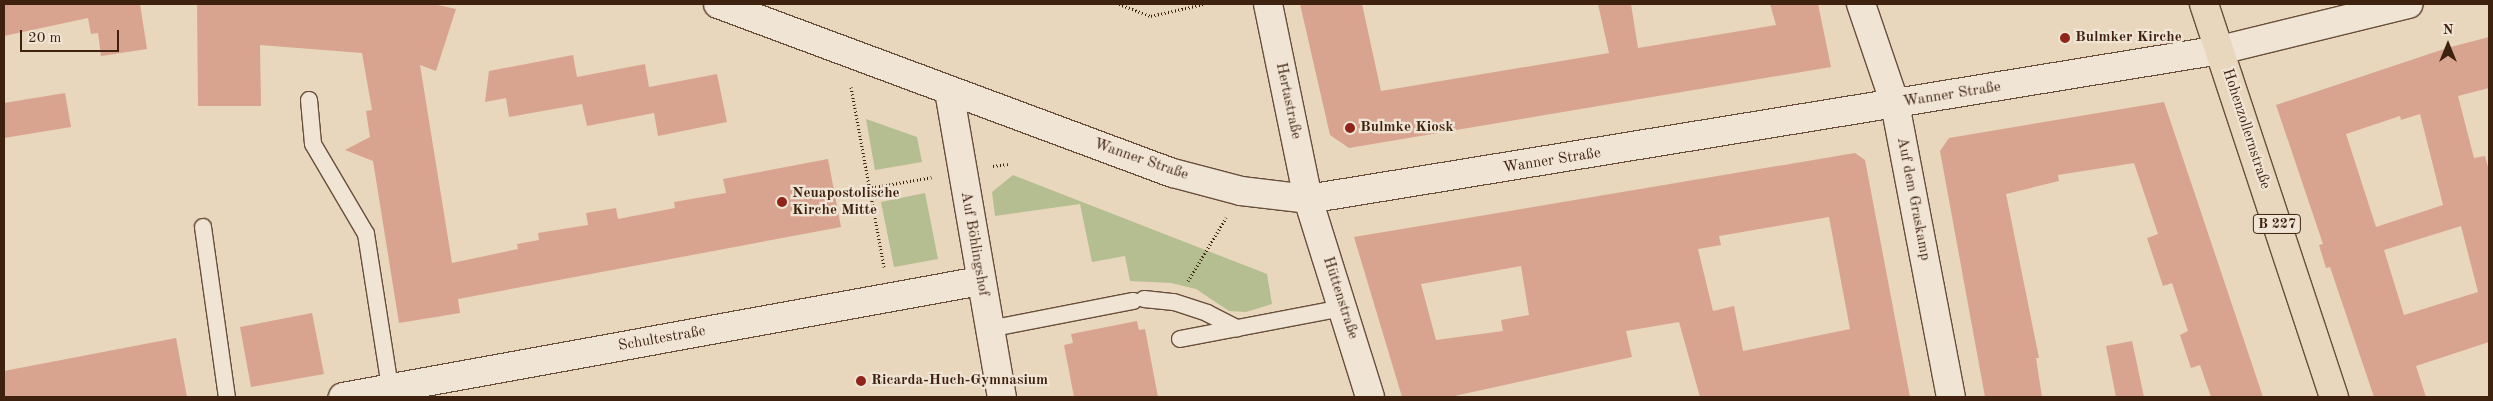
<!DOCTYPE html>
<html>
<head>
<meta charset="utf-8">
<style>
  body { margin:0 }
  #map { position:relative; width:2493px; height:401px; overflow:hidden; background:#e8d6bd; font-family:"Old Standard TT",serif }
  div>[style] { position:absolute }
  .green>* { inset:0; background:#b5be91 }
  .building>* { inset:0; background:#d9a48f }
  .path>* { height:3px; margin-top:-1.5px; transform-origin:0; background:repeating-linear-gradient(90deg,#3e210e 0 1px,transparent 0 3.5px) }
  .roads { filter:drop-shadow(1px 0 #684e3a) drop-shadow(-1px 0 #684e3a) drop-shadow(0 1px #684e3a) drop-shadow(0 -1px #684e3a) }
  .service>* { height:16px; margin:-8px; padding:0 8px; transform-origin:8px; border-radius:8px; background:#f0e4d4 }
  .minor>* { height:28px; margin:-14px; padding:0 14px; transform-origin:14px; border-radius:14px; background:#f0e4d4 }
  .primary>* { height:28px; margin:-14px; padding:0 14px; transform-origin:14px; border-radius:14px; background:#e8d6bd }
  .dots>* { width:14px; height:14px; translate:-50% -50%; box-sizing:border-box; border:2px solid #f0e4d4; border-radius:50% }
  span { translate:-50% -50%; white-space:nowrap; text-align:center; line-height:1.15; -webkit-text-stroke:4.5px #f0e4d4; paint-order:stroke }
  .shield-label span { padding:1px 4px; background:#f0e4d4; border:1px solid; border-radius:4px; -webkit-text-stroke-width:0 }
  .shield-label { font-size:14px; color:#3e210e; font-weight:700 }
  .poi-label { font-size:15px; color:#3e210e; font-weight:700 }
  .left { translate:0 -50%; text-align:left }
  .street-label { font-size:15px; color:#3e210e }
  .frame { position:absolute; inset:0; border:5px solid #3e210e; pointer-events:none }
  .north { position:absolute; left:2423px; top:20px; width:50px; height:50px; -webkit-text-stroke:4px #f0e4d4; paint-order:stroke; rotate:0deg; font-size:14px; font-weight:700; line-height:20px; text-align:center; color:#3e210e }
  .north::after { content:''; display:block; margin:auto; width:18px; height:22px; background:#3e210e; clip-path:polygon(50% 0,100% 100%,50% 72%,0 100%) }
  .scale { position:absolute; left:20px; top:30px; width:99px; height:22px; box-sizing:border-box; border:2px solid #3e210e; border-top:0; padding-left:6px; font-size:15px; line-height:18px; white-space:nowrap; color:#3e210e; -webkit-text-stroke:4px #f0e4d4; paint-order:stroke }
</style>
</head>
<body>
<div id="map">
  <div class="green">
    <i style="clip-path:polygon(866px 119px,917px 137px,922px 162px,875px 170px)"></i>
    <i style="clip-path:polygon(1013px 175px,1267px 274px,1272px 304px,1246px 312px,1229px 311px,1196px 289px,1171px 283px,1130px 281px,1125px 256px,1092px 262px,1080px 204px,995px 216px,992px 192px)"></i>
    <i style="clip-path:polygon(925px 193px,938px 259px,894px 267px,881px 202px)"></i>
  </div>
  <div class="building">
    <i style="clip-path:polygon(4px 4px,140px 4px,147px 49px,101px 56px,98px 33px,91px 34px,88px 18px,4px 36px)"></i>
    <i style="clip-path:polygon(197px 4px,433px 4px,456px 9px,436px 71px,420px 65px,452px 263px,518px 249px,517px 244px,539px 240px,538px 233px,588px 225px,586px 213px,616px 208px,618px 219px,675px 208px,674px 202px,726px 193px,723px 179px,828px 159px,841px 227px,458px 299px,460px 313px,399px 323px,373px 161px,345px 150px,370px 137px,366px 111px,372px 110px,362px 53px,260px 45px,261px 106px,198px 106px)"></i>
    <i style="clip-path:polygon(1300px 4px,1362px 4px,1381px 91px,1609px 53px,1598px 4px,1631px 4px,1638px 48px,1776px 25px,1770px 4px,1818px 4px,1831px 67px,1349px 148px,1330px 135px)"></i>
    <i style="clip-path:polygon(evenodd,2489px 37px,2489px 88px,2458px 96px,2474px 158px,2485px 156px,2489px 171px,2489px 342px,2416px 366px,2426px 397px,2374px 397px,2330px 267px,2326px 268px,2319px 245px,2323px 244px,2276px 105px,2447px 48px,2489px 37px,2420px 114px,2443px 205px,2376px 227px,2346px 134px,2400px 116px,2401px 120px,2420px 114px,2489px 37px,2461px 226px,2478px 292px,2404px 315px,2384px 250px,2461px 226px)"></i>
    <i style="clip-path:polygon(573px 55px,577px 77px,645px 64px,649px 87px,717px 74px,727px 122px,658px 136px,654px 113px,587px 126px,582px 104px,509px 117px,506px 98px,485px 102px,489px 71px)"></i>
    <i style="clip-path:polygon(65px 93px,71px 127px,4px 138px,4px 103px)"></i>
    <i style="clip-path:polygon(2164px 102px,2263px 397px,2211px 397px,2200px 365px,2191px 368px,2180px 335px,2188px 331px,2172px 283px,2163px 286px,2147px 238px,2158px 234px,2134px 163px,2058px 175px,2059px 181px,2006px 194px,2039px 358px,2036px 358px,2042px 397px,1985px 397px,1940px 151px,1949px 138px)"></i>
    <i style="clip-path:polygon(evenodd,1855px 153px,1865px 160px,1910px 397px,1700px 397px,1679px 322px,1626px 331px,1632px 357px,1450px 397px,1402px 397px,1354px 237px,1855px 153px,1829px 217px,1850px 329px,1743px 351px,1734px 306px,1713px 311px,1698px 249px,1721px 245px,1719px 236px,1829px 217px,1855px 153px,1521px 266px,1529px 315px,1501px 320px,1503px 331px,1436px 340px,1421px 284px,1521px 266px)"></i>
    <i style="clip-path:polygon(312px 313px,324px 374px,251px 387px,240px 327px)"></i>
    <i style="clip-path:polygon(1137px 321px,1139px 330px,1145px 329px,1158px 397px,1074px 397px,1064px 345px,1073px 343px,1071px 334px)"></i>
    <i style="clip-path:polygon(176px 338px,187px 397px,4px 397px,4px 371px)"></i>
    <i style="clip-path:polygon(2132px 341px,2144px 397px,2116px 397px,2106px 346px)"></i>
  </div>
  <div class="path">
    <i style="left:1119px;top:4px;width:34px;rotate:21deg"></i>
    <i style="left:1151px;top:16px;width:54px;rotate:-12.8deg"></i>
    <i style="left:851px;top:87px;width:183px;rotate:79.6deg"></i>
    <i style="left:993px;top:166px;width:15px;rotate:-8deg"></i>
    <i style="left:834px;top:194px;width:99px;rotate:-9.8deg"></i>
    <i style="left:1188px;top:281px;width:74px;rotate:-58.9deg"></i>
  </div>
  <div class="roads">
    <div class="service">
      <i style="left:309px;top:100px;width:44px;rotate:84.8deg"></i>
      <i style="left:313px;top:144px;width:104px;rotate:59.5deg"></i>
      <i style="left:366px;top:234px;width:156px;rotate:81.1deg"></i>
      <i style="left:203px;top:227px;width:172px;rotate:82deg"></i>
      <i style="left:1144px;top:299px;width:30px;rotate:6deg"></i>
      <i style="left:1174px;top:302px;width:35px;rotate:18deg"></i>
      <i style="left:1207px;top:313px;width:34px;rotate:27deg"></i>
      <i style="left:989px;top:329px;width:147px;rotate:-11deg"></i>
      <i style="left:1180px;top:339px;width:166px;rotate:-10.8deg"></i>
    </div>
    <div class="minor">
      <i style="left:718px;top:4px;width:485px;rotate:20.4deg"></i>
      <i style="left:1173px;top:173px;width:70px;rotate:14.8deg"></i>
      <i style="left:1241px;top:191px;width:67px;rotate:6.8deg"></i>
      <i style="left:1308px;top:199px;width:924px;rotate:-9.28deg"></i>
      <i style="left:2220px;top:50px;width:194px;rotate:-13.7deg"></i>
      <i style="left:1268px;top:4px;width:199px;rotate:78.4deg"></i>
      <i style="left:1308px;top:199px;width:207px;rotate:72.6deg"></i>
      <i style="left:1861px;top:4px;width:106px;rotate:71.2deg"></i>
      <i style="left:1895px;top:104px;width:298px;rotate:79.2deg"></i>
      <i style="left:949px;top:91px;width:311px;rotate:80.2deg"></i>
      <i style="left:343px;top:397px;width:647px;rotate:-10.32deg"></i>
    </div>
    <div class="primary">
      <i style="left:2204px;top:4px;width:414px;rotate:71.7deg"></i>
    </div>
  </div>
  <div class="dots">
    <i style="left:2065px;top:38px;background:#8f2418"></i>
    <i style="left:1350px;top:128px;background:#8f2418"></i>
    <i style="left:782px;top:202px;background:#8f2418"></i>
    <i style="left:861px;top:381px;background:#8f2418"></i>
  </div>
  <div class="shield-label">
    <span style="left:2277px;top:224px">B 227</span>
  </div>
  <div class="poi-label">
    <span class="left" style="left:2075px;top:38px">Bulmker Kirche</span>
    <span class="left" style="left:1360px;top:128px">Bulmke Kiosk</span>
    <span class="left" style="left:792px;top:202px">Neuapostolische<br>Kirche Mitte</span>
    <span class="left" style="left:871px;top:381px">Ricarda-Huch-Gymnasium</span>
  </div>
  <div class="street-label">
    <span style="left:1952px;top:95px;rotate:-9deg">Wanner Straße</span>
    <span style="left:1288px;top:101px;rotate:78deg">Hertastraße</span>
    <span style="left:2246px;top:129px;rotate:72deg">Hohenzollernstraße</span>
    <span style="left:1141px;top:160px;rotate:19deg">Wanner Straße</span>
    <span style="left:1552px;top:161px;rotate:-9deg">Wanner Straße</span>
    <span style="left:1913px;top:199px;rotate:79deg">Auf dem Graskamp</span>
    <span style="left:974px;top:244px;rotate:80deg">Auf Böhlingshof</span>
    <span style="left:1340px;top:298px;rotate:72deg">Hüttenstraße</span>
    <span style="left:662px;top:339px;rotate:-10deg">Schultestraße</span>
  </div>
  <div class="frame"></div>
  <div class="north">N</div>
  <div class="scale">20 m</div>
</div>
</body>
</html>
